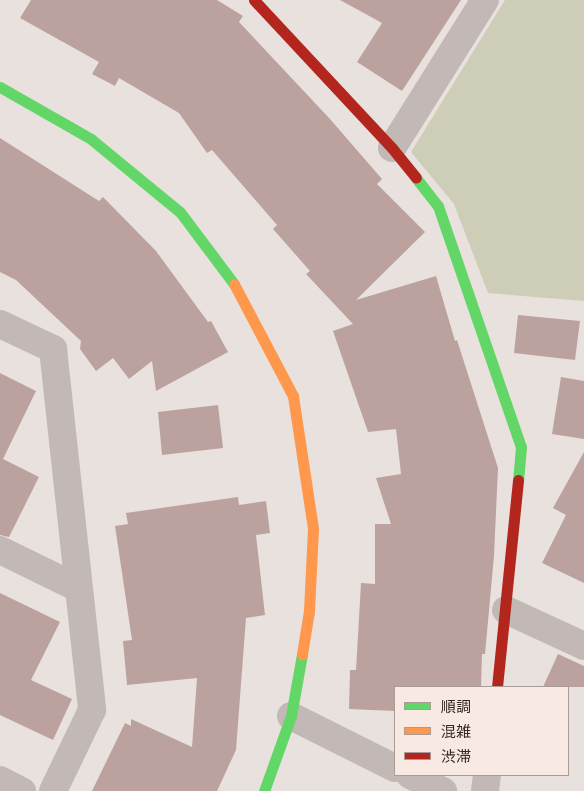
<!DOCTYPE html>
<html>
<head>
<meta charset="utf-8">
<style>
  body { margin:0 }
  #map { position:relative; width:584px; height:791px; overflow:hidden; background:#e9e1dd; font-family:"Fira Sans Condensed","Noto Sans JP",sans-serif }
  div>[style] { position:absolute }
  .green>* { inset:0; background:#cecdb7 }
  .building>* { inset:0; background:#bca29f }
  .street>* { height:28px; margin:-14px; padding:0 14px; transform-origin:14px; border-radius:14px; background:#c2b9b6 }
  .fast>* { height:11px; margin:-5.5px; padding:0 5.5px; transform-origin:5.5px; border-radius:5.5px; background:#63d668 }
  .slow>* { height:11px; margin:-5.5px; padding:0 5.5px; transform-origin:5.5px; border-radius:5.5px; background:#ff974d }
  .jam>* { height:11px; margin:-5.5px; padding:0 5.5px; transform-origin:5.5px; border-radius:5.5px; background:#b3261e }
  span { translate:-50% -50%; white-space:nowrap; text-align:center; line-height:1.15; -webkit-text-stroke:5px #f8eae3; paint-order:stroke }
  .legend { position:absolute; left:394px; top:686px; width:175px; height:90px; box-sizing:border-box; background:#f8eae3; border:1px solid #a99c97; margin:0; padding:6px 9px; list-style:none; font-size:15px; color:#322725 }
  .legend li { display:flex; align-items:center; gap:10px; height:25px }
  .legend b { width:25px; border:1px solid #a99c97 }
</style>
</head>
<body>
<div id="map">
  <div class="green">
    <i style="clip-path:polygon(505px 0,584px 0,584px 301px,488px 293px,454px 204px,411px 152px)"></i>
  </div>
  <div class="building">
    <i style="clip-path:polygon(31px 0,217px 0,243px 16px,239px 22px,330px 119px,382px 179px,377px 184px,425px 232px,356px 300px,436px 276px,455px 341px,457px 340px,498px 468px,494px 556px,485px 654px,482px 654px,481px 687px,395px 687px,395px 711px,349px 709px,350px 670px,356px 670px,361px 583px,375px 584px,375px 524px,391px 524px,376px 478px,401px 474px,396px 429px,368px 432px,333px 331px,353px 324px,306px 274px,310px 271px,273px 229px,277px 225px,212px 150px,207px 153px,179px 113px,119px 78px,115px 86px,92px 74px,99px 62px,20px 18px)"></i>
    <i style="clip-path:polygon(340px 0,461px 0,402px 91px,357px 62px,382px 23px)"></i>
    <i style="clip-path:polygon(0 138px,99px 201px,103px 197px,156px 251px,208px 322px,211px 321px,228px 352px,156px 391px,152px 361px,129px 379px,113px 358px,96px 371px,80px 349px,81px 341px,16px 280px,0 272px)"></i>
    <i style="clip-path:polygon(518px 315px,580px 321px,575px 360px,514px 353px)"></i>
    <i style="clip-path:polygon(0 373px,36px 391px,3px 459px,39px 477px,9px 537px,0 535px)"></i>
    <i style="clip-path:polygon(561px 377px,584px 381px,584px 439px,552px 434px)"></i>
    <i style="clip-path:polygon(218px 405px,223px 448px,162px 455px,158px 412px)"></i>
    <i style="clip-path:polygon(584px 452px,584px 583px,542px 563px,566px 515px,553px 508px)"></i>
    <i style="clip-path:polygon(238px 497px,239px 505px,266px 501px,270px 533px,256px 535px,265px 615px,246px 618px,236px 750px,217px 791px,92px 791px,125px 723px,131px 726px,131px 719px,192px 747px,197px 678px,127px 685px,123px 641px,132px 640px,115px 526px,128px 524px,126px 513px)"></i>
    <i style="clip-path:polygon(0 593px,60px 622px,31px 680px,72px 699px,53px 740px,0 715px)"></i>
    <i style="clip-path:polygon(558px 654px,584px 666px,584px 687px,543px 687px)"></i>
  </div>
  <div class="street">
    <i style="left:392px;top:148px;width:175px;rotate:-57.9deg"></i>
    <i style="left:0;top:324px;width:59px;rotate:25.3deg"></i>
    <i style="left:53px;top:349px;width:363px;rotate:83.8deg"></i>
    <i style="left:92px;top:710px;width:90px;rotate:115.7deg"></i>
    <i style="left:0;top:550px;width:87px;rotate:26deg"></i>
    <i style="left:506px;top:610px;width:86px;rotate:24.8deg"></i>
    <i style="left:291px;top:716px;width:116px;rotate:26.6deg"></i>
    <i style="left:410px;top:775px;width:37px;rotate:26deg"></i>
    <i style="left:0;top:780px;width:25px;rotate:27deg"></i>
    <i style="left:485px;top:791px;width:16px;rotate:-83deg"></i>
  </div>
  <div class="fast">
    <i style="left:0;top:87px;width:105px;rotate:29.7deg"></i>
    <i style="left:91px;top:139px;width:115px;rotate:39.4deg"></i>
    <i style="left:180px;top:212px;width:90px;rotate:53.1deg"></i>
    <i style="left:416px;top:178px;width:36px;rotate:52deg"></i>
    <i style="left:438px;top:206px;width:255px;rotate:71deg"></i>
    <i style="left:521px;top:447px;width:33px;rotate:95deg"></i>
    <i style="left:264px;top:791px;width:80px;rotate:-70.2deg"></i>
    <i style="left:291px;top:716px;width:63px;rotate:-79.9deg"></i>
  </div>
  <div class="slow">
    <i style="left:234px;top:284px;width:127px;rotate:62.2deg"></i>
    <i style="left:293px;top:396px;width:134px;rotate:81.4deg"></i>
    <i style="left:313px;top:529px;width:82px;rotate:92.8deg"></i>
    <i style="left:309px;top:611px;width:44px;rotate:99.2deg"></i>
  </div>
  <div class="jam">
    <i style="left:254px;top:0;width:202px;rotate:47deg"></i>
    <i style="left:392px;top:148px;width:38px;rotate:51deg"></i>
    <i style="left:497px;top:687px;width:208px;rotate:-84.2deg"></i>
  </div>
  <ul class="legend">
  <li><b style="height:6px;background:#63d668"></b>順調</li>
  <li><b style="height:6px;background:#ff974d"></b>混雑</li>
  <li><b style="height:6px;background:#b3261e"></b>渋滞</li>
  </ul>
</div>
</body>
</html>
